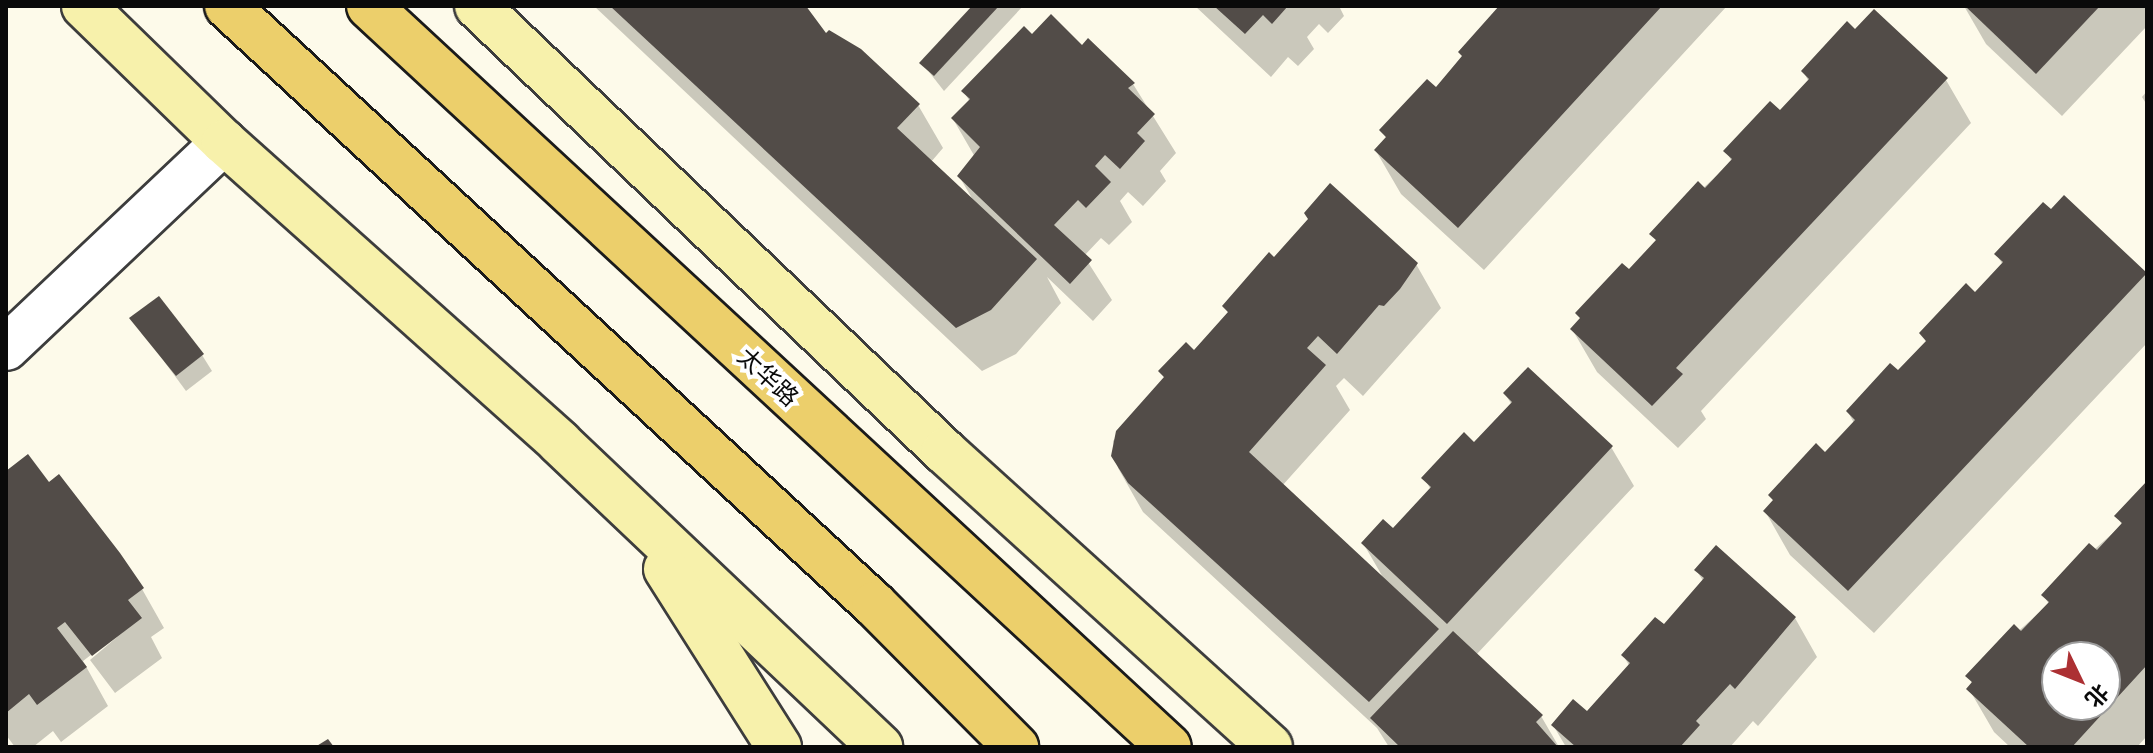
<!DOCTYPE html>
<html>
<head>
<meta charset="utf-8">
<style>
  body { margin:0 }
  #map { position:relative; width:2153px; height:753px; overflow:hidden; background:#fdfaea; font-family:Lora,"Noto Sans SC",serif }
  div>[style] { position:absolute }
  .shadow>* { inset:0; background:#0003 }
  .building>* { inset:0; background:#524c48 }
  .roads { filter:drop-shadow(2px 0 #3d3d3d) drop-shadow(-2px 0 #3d3d3d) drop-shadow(0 2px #3d3d3d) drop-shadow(0 -2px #3d3d3d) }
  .street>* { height:44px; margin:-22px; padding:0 22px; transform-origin:22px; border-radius:22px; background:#fff }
  .secondary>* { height:44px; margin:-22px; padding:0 22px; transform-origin:22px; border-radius:22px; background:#f7f1ab }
  .bridges { filter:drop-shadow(2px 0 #1b1b1b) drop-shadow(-2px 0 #1b1b1b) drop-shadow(0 2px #1b1b1b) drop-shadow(0 -2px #1b1b1b) }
  .primary-bridge>* { height:44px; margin:-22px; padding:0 22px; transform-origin:22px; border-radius:22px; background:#eccf6b }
  span { translate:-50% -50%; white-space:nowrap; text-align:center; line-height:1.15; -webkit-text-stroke:8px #fff; paint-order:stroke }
  .street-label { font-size:24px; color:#0a0a0a }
  .frame { position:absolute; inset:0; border:8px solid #0a0a0a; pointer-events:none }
  .north { position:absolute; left:2041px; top:641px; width:80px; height:80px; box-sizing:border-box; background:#fff; border:2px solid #9d9d9d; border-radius:50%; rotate:133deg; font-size:22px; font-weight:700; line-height:32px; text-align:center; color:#0a0a0a }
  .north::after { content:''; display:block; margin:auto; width:28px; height:36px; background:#ac3033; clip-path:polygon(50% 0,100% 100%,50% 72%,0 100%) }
</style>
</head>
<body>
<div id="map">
  <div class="shadow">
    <i style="clip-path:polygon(594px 6px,800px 6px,826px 36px,918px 105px,943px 148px,931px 162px,973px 200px,959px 176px,975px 157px,953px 119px,970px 102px,964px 92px,1032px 37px,1082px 47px,1133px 84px,1176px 153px,1160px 171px,1166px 181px,1143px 206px,1128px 192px,1120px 201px,1132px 222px,1109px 245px,1101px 238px,1084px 256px,1112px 300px,1093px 321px,1047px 277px,1061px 303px,1016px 354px,982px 371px)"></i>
    <i style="clip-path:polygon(975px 6px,1023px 6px,944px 91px,922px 63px)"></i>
    <i style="clip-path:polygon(1195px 6px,1339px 6px,1344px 16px,1328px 33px,1319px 24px,1307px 37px,1314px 49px,1298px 66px,1288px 57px,1271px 77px)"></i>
    <i style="clip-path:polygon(1502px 6px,1727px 6px,1484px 270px,1401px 194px,1376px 151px,1387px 139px,1382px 131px,1436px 89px)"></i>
    <i style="clip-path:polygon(1964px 6px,2147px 6px,2147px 26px,2062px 116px,1986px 44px)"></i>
    <i style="clip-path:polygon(1856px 32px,1946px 80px,1971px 123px,1701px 411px,1706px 419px,1678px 448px,1597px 372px,1572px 329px,1657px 242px,1652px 234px,1732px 162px,1726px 151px,1780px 113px,1809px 82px,1803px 71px)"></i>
    <i style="clip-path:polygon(2147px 91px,2147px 105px,2142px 97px)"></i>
    <i style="clip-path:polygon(1996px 254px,2146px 274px,2147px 343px,1874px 633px,1790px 555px,1765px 511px,1774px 502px,1770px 495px,1825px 455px,1854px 423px,1848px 412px,1898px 373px,1927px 343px,1921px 333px,1976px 294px,2003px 265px)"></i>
    <i style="clip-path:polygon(1274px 260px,1416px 264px,1441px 308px,1363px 396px,1344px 378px,1336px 386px,1350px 410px,1282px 486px,1384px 579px,1363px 543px,1393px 531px,1431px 490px,1424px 478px,1475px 445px,1512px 405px,1505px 394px,1611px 447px,1634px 486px,1476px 655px,1541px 716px,1559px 747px,1389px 747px,1377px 728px,1143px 512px,1118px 468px,1113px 441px,1165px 379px,1161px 372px,1194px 352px,1229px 314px,1224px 306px)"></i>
    <i style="clip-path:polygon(132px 318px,202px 355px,212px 371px,186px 391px)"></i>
    <i style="clip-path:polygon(6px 473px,49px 485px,142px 589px,164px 628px,151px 637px,162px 658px,115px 693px,90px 660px,142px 616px,83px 661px,108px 706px,61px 742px,53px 731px,33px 747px,15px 747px,6px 735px)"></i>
    <i style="clip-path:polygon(evenodd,2147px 484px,2147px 736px,2137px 747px,2010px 747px,1994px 732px,1969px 689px,1973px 685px,1968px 676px,2049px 604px,2043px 595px,2122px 525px,2117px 516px,2147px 484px,2057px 657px,2105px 657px,2105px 705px,2057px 705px,2057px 657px)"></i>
    <i style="clip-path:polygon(1696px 570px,1795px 618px,1817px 657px,1758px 726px,1753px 721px,1730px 747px,1566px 747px,1553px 725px,1587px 714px,1630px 667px,1623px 655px,1664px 627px,1704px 582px)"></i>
  </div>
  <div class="building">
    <i style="clip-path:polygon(610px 6px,806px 6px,826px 33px,829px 30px,861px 49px,920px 104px,897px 128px,1037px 259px,991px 310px,956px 328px)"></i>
    <i style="clip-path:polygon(972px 6px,999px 6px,934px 76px,919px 63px)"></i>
    <i style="clip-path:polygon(1214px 6px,1288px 6px,1272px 24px,1263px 15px,1245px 34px)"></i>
    <i style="clip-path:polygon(1499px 6px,1662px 6px,1458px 228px,1374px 150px,1386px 137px,1379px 130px,1427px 79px,1436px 87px,1462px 56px,1458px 52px)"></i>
    <i style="clip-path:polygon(1965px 6px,2100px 6px,2036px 74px)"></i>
    <i style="clip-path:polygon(1874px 9px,1948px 78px,1676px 368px,1683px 374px,1652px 406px,1570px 329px,1580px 318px,1575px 313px,1622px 263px,1629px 269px,1656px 240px,1649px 234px,1698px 181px,1705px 188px,1732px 159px,1723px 151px,1770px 101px,1780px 110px,1809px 79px,1801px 71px,1847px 21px,1855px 29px)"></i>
    <i style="clip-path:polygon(1051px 14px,1082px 45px,1088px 38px,1135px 83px,1128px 88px,1155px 114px,1137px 133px,1145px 141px,1120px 169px,1105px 155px,1095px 166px,1111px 182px,1086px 208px,1078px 200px,1054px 225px,1092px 260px,1070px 284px,957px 176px,980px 147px,951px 118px,970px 99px,961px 91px,1024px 26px,1032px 34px)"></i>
    <i style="clip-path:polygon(1330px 183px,1418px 263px,1400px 289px,1384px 306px,1379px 305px,1337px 354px,1318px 336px,1307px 348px,1326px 365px,1249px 452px,1439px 629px,1369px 702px,1128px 483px,1111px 456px,1116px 431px,1164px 377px,1158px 371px,1186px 342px,1194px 350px,1228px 312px,1222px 306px,1269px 252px,1274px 257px,1308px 219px,1304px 213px)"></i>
    <i style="clip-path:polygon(2064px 195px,2147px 273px,1848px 591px,1763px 511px,1773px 500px,1768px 495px,1816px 443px,1825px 452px,1855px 420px,1846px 411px,1890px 363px,1898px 370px,1926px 341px,1919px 333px,1966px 283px,1975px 292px,2003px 262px,1994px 254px,2043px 202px,2051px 209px)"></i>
    <i style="clip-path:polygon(159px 296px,204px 354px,176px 376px,129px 318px)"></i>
    <i style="clip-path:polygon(1528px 367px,1613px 446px,1447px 624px,1361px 543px,1383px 519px,1393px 528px,1431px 487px,1421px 478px,1464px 432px,1474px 442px,1512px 402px,1503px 393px)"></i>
    <i style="clip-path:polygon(28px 454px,49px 482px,59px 474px,120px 553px,144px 588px,128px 600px,142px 618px,92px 656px,65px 622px,57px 628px,87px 667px,37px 705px,29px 694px,6px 713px,6px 471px)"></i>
    <i style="clip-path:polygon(evenodd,2147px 481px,2147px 665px,2072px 747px,2029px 747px,1966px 689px,1972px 682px,1965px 676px,2014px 624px,2021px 631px,2049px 602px,2041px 595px,2089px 543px,2097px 550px,2122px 523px,2114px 516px,2147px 481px,2057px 657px,2105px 657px,2105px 705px,2057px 705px,2057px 657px)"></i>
    <i style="clip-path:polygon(1716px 545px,1796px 617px,1735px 689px,1730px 684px,1696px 721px,1700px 725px,1680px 747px,1576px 747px,1551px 725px,1573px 699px,1587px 711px,1630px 663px,1621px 655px,1655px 617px,1664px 624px,1704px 578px,1694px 570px)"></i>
    <i style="clip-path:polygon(1453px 631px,1543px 715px,1536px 722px,1558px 747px,1400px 747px,1370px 718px)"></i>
    <i style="clip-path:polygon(328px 739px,334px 747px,315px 747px)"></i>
  </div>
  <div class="roads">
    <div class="street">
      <i style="left:6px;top:348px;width:300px;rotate:-43.4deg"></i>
    </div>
    <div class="secondary">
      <i style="left:84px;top:6px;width:195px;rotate:44.2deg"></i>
      <i style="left:224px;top:142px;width:450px;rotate:41.8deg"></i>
      <i style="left:559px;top:442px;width:443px;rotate:43.5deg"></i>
      <i style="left:477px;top:6px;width:645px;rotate:43.62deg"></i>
      <i style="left:944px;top:451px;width:440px;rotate:42.2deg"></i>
      <i style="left:666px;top:569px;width:211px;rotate:57.6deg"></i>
    </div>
  </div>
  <div class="bridges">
    <div class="primary-bridge">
      <i style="left:227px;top:6px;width:881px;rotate:42.75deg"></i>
      <i style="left:874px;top:604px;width:202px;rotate:45.2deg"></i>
      <i style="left:369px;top:6px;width:1090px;rotate:42.81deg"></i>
    </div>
  </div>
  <div class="street-label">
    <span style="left:768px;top:377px;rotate:43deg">太华路</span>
  </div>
  <div class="frame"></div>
  <div class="north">北</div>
</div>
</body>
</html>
